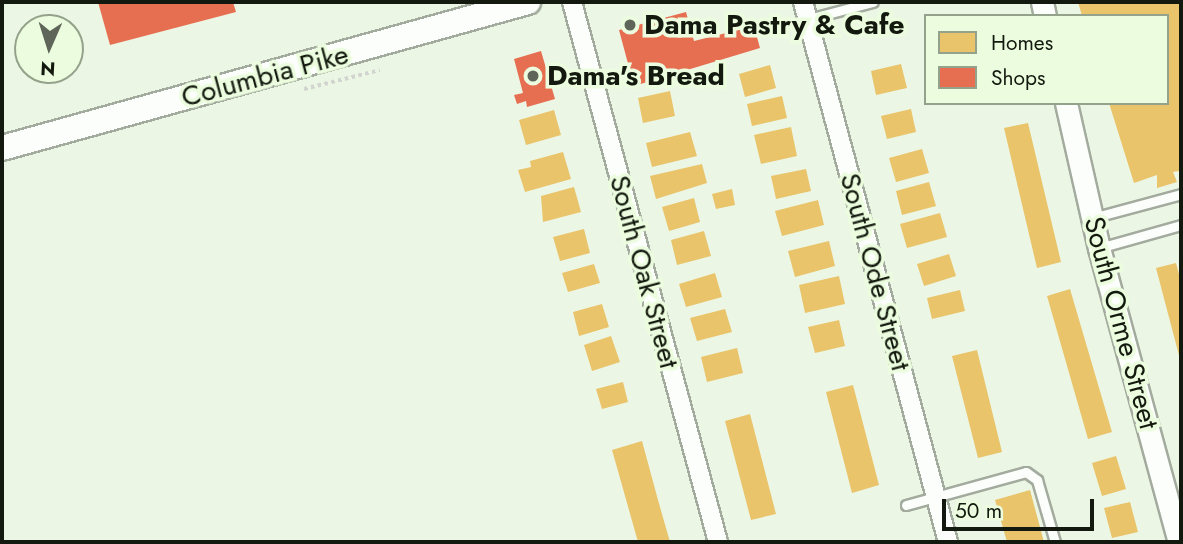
<!DOCTYPE html>
<html>
<head>
<meta charset="utf-8">
<style>
  body { margin:0 }
  #map { position:relative; width:1183px; height:544px; overflow:hidden; background:#ecf6e5; font-family:Jost,sans-serif }
  div>[style] { position:absolute }
  .homes>* { inset:0; background:#e9c46a }
  .shops>* { inset:0; background:#e76f51 }
  .path>* { height:3.5px; margin-top:-1.75px; transform-origin:0; background:repeating-linear-gradient(90deg,#d1d4cf 0 3.5px,transparent 0 7px) }
  .roads { filter:drop-shadow(2px 0 #a3ab9e) drop-shadow(-2px 0 #a3ab9e) drop-shadow(0 2px #a3ab9e) drop-shadow(0 -2px #a3ab9e) }
  .service>* { height:9px; margin:-4.5px; padding:0 4.5px; transform-origin:4.5px; border-radius:4.5px; background:#fcfefb }
  .minor>* { height:18px; margin:-9px; padding:0 9px; transform-origin:9px; border-radius:9px; background:#fcfefb }
  .tertiary>* { height:21px; margin:-10.5px; padding:0 10.5px; transform-origin:10.5px; border-radius:10.5px; background:#fcfefb }
  .secondary>* { height:24px; margin:-12px; padding:0 12px; transform-origin:12px; border-radius:12px; background:#fcfefb }
  .dots>* { width:19px; height:19px; translate:-50% -50%; box-sizing:border-box; border:4px solid #ebfdde; border-radius:50% }
  span { translate:-50% -50%; white-space:nowrap; text-align:center; line-height:1.15; -webkit-text-stroke:7px #ebfdde; paint-order:stroke }
  .poi-label { font-size:28px; color:#13190e; font-weight:700 }
  .left { translate:0 -50%; text-align:left }
  .street-label { font-size:28px; color:#13190e }
  .frame { position:absolute; inset:0; border:4px solid #13190e; pointer-events:none }
  .legend { position:absolute; left:924px; top:14px; width:245px; height:91px; box-sizing:border-box; background:#ebfdde; border:2px solid #95a28b; margin:0; padding:9px 12px; list-style:none; font-size:21px; color:#13190e }
  .legend li { display:flex; align-items:center; gap:14px; height:35px }
  .legend b { width:35px; border:2px solid #95a28b }
  .north { position:absolute; left:14px; top:14px; width:70px; height:70px; box-sizing:border-box; background:#ebfdde; border:2px solid #95a28b; border-radius:50%; rotate:183deg; font-size:19px; font-weight:700; line-height:28px; text-align:center; color:#13190e }
  .north::after { content:''; display:block; margin:auto; width:24px; height:32px; background:#5f6659; clip-path:polygon(50% 0,100% 100%,50% 72%,0 100%) }
  .scale { position:absolute; left:942px; top:499px; width:152px; height:32px; box-sizing:border-box; border:4px solid #13190e; border-top:0; padding-left:9px; font-size:21px; line-height:24px; white-space:nowrap; color:#13190e; -webkit-text-stroke:5px #ebfdde; paint-order:stroke }
</style>
</head>
<body>
<div id="map">
  <div class="homes">
    <i style="clip-path:polygon(1078px 2px,1181px 2px,1181px 177px,1179px 171px,1173px 172px,1177px 182px,1157px 188px,1157px 175px,1134px 183px,1109px 103px,1167px 103px,1167px 16px,1082px 16px)"></i>
    <i style="clip-path:polygon(901px 64px,907px 88px,876px 95px,871px 71px)"></i>
    <i style="clip-path:polygon(770px 65px,776px 88px,745px 97px,739px 74px)"></i>
    <i style="clip-path:polygon(670px 91px,675px 116px,643px 123px,638px 98px)"></i>
    <i style="clip-path:polygon(782px 96px,787px 118px,752px 126px,747px 104px)"></i>
    <i style="clip-path:polygon(911px 109px,916px 132px,887px 139px,881px 116px)"></i>
    <i style="clip-path:polygon(554px 110px,561px 135px,526px 145px,519px 120px)"></i>
    <i style="clip-path:polygon(1028px 123px,1061px 262px,1037px 268px,1004px 128px)"></i>
    <i style="clip-path:polygon(791px 127px,797px 156px,761px 164px,754px 135px)"></i>
    <i style="clip-path:polygon(690px 132px,697px 156px,652px 167px,646px 143px)"></i>
    <i style="clip-path:polygon(922px 149px,929px 173px,896px 182px,889px 158px)"></i>
    <i style="clip-path:polygon(563px 152px,571px 179px,525px 192px,518px 170px,531px 167px,530px 161px)"></i>
    <i style="clip-path:polygon(702px 164px,707px 183px,656px 199px,650px 176px)"></i>
    <i style="clip-path:polygon(806px 169px,811px 191px,776px 199px,771px 176px)"></i>
    <i style="clip-path:polygon(929px 182px,936px 206px,902px 215px,896px 191px)"></i>
    <i style="clip-path:polygon(574px 187px,581px 212px,543px 222px,541px 196px)"></i>
    <i style="clip-path:polygon(732px 189px,735px 205px,716px 209px,712px 194px)"></i>
    <i style="clip-path:polygon(694px 198px,700px 222px,669px 231px,662px 207px)"></i>
    <i style="clip-path:polygon(818px 200px,824px 225px,782px 236px,775px 211px)"></i>
    <i style="clip-path:polygon(940px 213px,947px 237px,907px 248px,900px 224px)"></i>
    <i style="clip-path:polygon(584px 229px,590px 253px,560px 261px,553px 237px)"></i>
    <i style="clip-path:polygon(704px 231px,711px 256px,677px 265px,671px 240px)"></i>
    <i style="clip-path:polygon(829px 241px,835px 266px,795px 277px,788px 251px)"></i>
    <i style="clip-path:polygon(949px 254px,956px 276px,924px 286px,917px 264px)"></i>
    <i style="clip-path:polygon(1176px 263px,1181px 282px,1181px 363px,1156px 268px)"></i>
    <i style="clip-path:polygon(594px 264px,600px 283px,568px 292px,562px 273px)"></i>
    <i style="clip-path:polygon(715px 273px,722px 297px,686px 307px,679px 284px)"></i>
    <i style="clip-path:polygon(839px 276px,845px 304px,805px 313px,799px 285px)"></i>
    <i style="clip-path:polygon(1070px 289px,1112px 432px,1088px 439px,1047px 296px)"></i>
    <i style="clip-path:polygon(960px 290px,965px 311px,932px 319px,927px 298px)"></i>
    <i style="clip-path:polygon(602px 304px,609px 327px,579px 336px,573px 312px)"></i>
    <i style="clip-path:polygon(725px 309px,732px 332px,697px 341px,690px 318px)"></i>
    <i style="clip-path:polygon(839px 320px,845px 346px,815px 353px,808px 327px)"></i>
    <i style="clip-path:polygon(611px 336px,620px 362px,592px 371px,584px 345px)"></i>
    <i style="clip-path:polygon(737px 348px,743px 373px,707px 382px,701px 357px)"></i>
    <i style="clip-path:polygon(977px 350px,1002px 452px,978px 458px,952px 356px)"></i>
    <i style="clip-path:polygon(623px 382px,628px 402px,602px 409px,596px 389px)"></i>
    <i style="clip-path:polygon(853px 385px,879px 485px,852px 493px,826px 392px)"></i>
    <i style="clip-path:polygon(750px 414px,776px 514px,751px 520px,725px 421px)"></i>
    <i style="clip-path:polygon(642px 441px,658px 500px,670px 542px,638px 542px,616px 464px,612px 450px)"></i>
    <i style="clip-path:polygon(1116px 456px,1126px 489px,1102px 496px,1092px 463px)"></i>
    <i style="clip-path:polygon(1030px 490px,1044px 542px,1007px 542px,995px 500px)"></i>
    <i style="clip-path:polygon(1130px 502px,1138px 532px,1112px 538px,1104px 508px)"></i>
  </div>
  <div class="shops">
    <i style="clip-path:polygon(98px 2px,233px 2px,236px 12px,110px 45px)"></i>
    <i style="clip-path:polygon(686px 12px,694px 41px,754px 26px,760px 48px,634px 86px,619px 30px)"></i>
    <i style="clip-path:polygon(541px 51px,555px 99px,527px 107px,526px 101px,517px 104px,514px 95px,523px 93px,514px 59px)"></i>
  </div>
  <div class="path">
    <i style="left:304px;top:89px;width:78px;rotate:-14deg"></i>
  </div>
  <div class="roads">
    <div class="service">
      <i style="left:808px;top:19px;width:67px;rotate:-14.7deg"></i>
      <i style="left:1092px;top:218px;width:92px;rotate:-15.1deg"></i>
      <i style="left:1099px;top:248px;width:85px;rotate:-15.7deg"></i>
      <i style="left:906px;top:505px;width:124px;rotate:-15.4deg"></i>
      <i style="left:1026px;top:472px;width:14px;rotate:36deg"></i>
      <i style="left:1037px;top:480px;width:65px;rotate:73.8deg"></i>
    </div>
    <div class="minor">
      <i style="left:572px;top:2px;width:559px;rotate:74.87deg"></i>
      <i style="left:803px;top:2px;width:559px;rotate:74.97deg"></i>
    </div>
    <div class="tertiary">
      <i style="left:1042px;top:2px;width:14px;rotate:78deg"></i>
      <i style="left:1066px;top:103px;width:149px;rotate:77.2deg"></i>
      <i style="left:1099px;top:248px;width:305px;rotate:74.8deg"></i>
    </div>
    <div class="secondary">
      <i style="left:2px;top:148px;width:546px;rotate:-15.51deg"></i>
    </div>
  </div>
  <div class="dots">
    <i style="left:630px;top:25px;background:#5f6659"></i>
    <i style="left:533px;top:76px;background:#5f6659"></i>
  </div>
  <div class="poi-label">
    <span class="left" style="left:644px;top:25px">Dama Pastry &amp; Cafe</span>
    <span class="left" style="left:547px;top:76px">Dama's Bread</span>
  </div>
  <div class="street-label">
    <span style="left:265px;top:76px;rotate:-15deg">Columbia Pike</span>
    <span style="left:644px;top:272px;rotate:75deg">South Oak Street</span>
    <span style="left:875px;top:272px;rotate:75deg">South Ode Street</span>
    <span style="left:1121px;top:323px;rotate:75deg">South Orme Street</span>
  </div>
  <div class="frame"></div>
  <ul class="legend">
  <li><b style="height:19px;background:#e9c46a"></b>Homes</li>
  <li><b style="height:19px;background:#e76f51"></b>Shops</li>
  </ul>
  <div class="north">N</div>
  <div class="scale">50 m</div>
</div>
</body>
</html>
